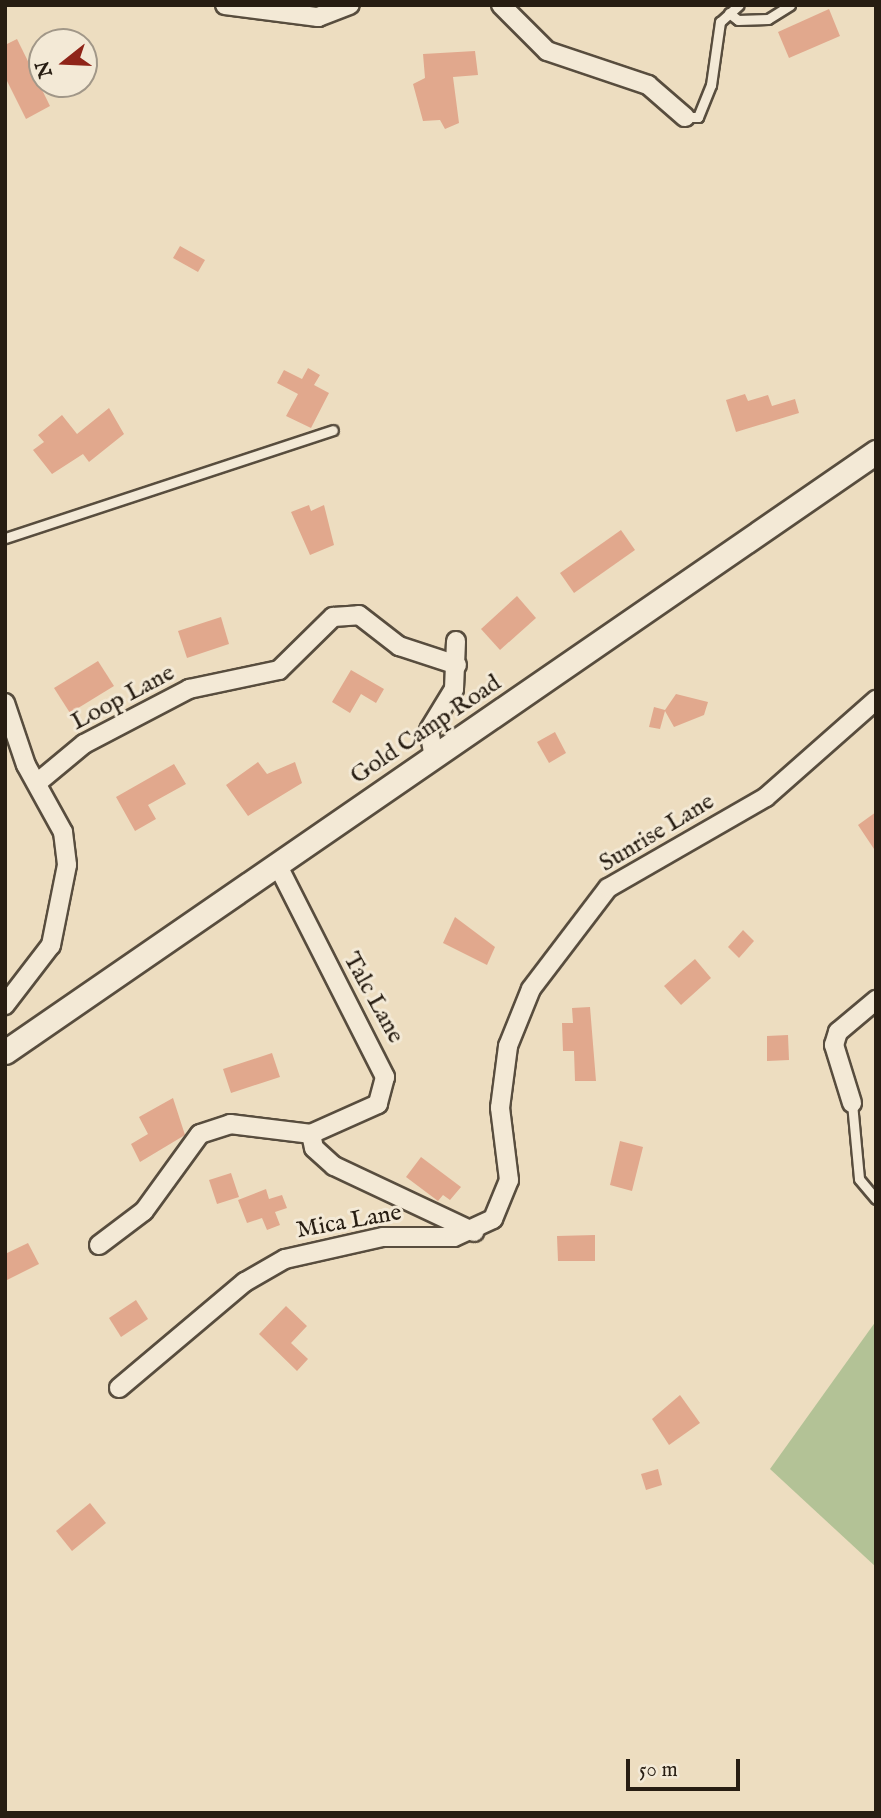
<!DOCTYPE html>
<html>
<head>
<meta charset="utf-8">
<style>
  body { margin:0 }
  #map { position:relative; width:881px; height:1818px; overflow:hidden; background:#edddc0; font-family:"IM FELL English",serif }
  div>[style] { position:absolute }
  .green>* { inset:0; background:#b3c296 }
  .building>* { inset:0; background:#e1a88d }
  .roads { filter:drop-shadow(2px 0 #584d3e) drop-shadow(-2px 0 #584d3e) drop-shadow(0 2px #584d3e) drop-shadow(0 -2px #584d3e) }
  .service>* { height:9px; margin:-4.5px; padding:0 4.5px; transform-origin:4.5px; border-radius:4.5px; background:#f3e9d6 }
  .minor>* { height:18px; margin:-9px; padding:0 9px; transform-origin:9px; border-radius:9px; background:#f3e9d6 }
  .tertiary>* { height:23px; margin:-11.5px; padding:0 11.5px; transform-origin:11.5px; border-radius:11.5px; background:#f3e9d6 }
  span { translate:-50% -50%; white-space:nowrap; text-align:center; line-height:1.15; -webkit-text-stroke:6px #f3e9d6; paint-order:stroke }
  .street-label { font-size:24px; color:#271d12 }
  .frame { position:absolute; inset:0; border:7px solid #271d12; pointer-events:none }
  .north { position:absolute; left:28px; top:28px; width:70px; height:70px; box-sizing:border-box; background:#f3e9d6; border:2px solid #a19788; border-radius:50%; rotate:252deg; font-size:19px; font-weight:700; line-height:28px; text-align:center; color:#271d12 }
  .north::after { content:''; display:block; margin:auto; width:24px; height:32px; background:#8f2418; clip-path:polygon(50% 0,100% 100%,50% 72%,0 100%) }
  .scale { position:absolute; left:626px; top:1759px; width:114px; height:32px; box-sizing:border-box; border:4px solid #271d12; border-top:0; padding-left:9px; font-size:21px; line-height:24px; white-space:nowrap; color:#271d12; -webkit-text-stroke:5px #f3e9d6; paint-order:stroke }
</style>
</head>
<body>
<div id="map">
  <div class="green">
    <i style="clip-path:polygon(876px 1321px,876px 1567px,770px 1469px)"></i>
  </div>
  <div class="building">
    <i style="clip-path:polygon(829px 9px,840px 36px,789px 58px,778px 32px)"></i>
    <i style="clip-path:polygon(17px 39px,50px 106px,26px 119px,5px 77px,5px 45px)"></i>
    <i style="clip-path:polygon(475px 51px,478px 75px,453px 77px,459px 123px,445px 129px,440px 120px,423px 121px,413px 84px,425px 78px,423px 54px)"></i>
    <i style="clip-path:polygon(180px 246px,205px 260px,198px 272px,173px 258px)"></i>
    <i style="clip-path:polygon(308px 368px,320px 375px,314px 385px,329px 393px,311px 428px,286px 416px,298px 394px,277px 383px,284px 370px,302px 379px)"></i>
    <i style="clip-path:polygon(745px 394px,748px 401px,768px 395px,772px 406px,795px 399px,799px 413px,736px 432px,726px 400px)"></i>
    <i style="clip-path:polygon(109px 408px,124px 434px,89px 462px,83px 454px,52px 474px,33px 450px,44px 442px,38px 435px,62px 415px,77px 434px)"></i>
    <i style="clip-path:polygon(309px 505px,311px 511px,324px 505px,334px 545px,310px 555px,291px 512px)"></i>
    <i style="clip-path:polygon(621px 530px,635px 550px,574px 593px,560px 573px)"></i>
    <i style="clip-path:polygon(517px 596px,536px 618px,500px 650px,481px 629px)"></i>
    <i style="clip-path:polygon(221px 617px,229px 644px,187px 658px,178px 631px)"></i>
    <i style="clip-path:polygon(98px 661px,114px 686px,70px 713px,54px 688px)"></i>
    <i style="clip-path:polygon(351px 670px,384px 689px,376px 703px,361px 694px,350px 713px,332px 702px)"></i>
    <i style="clip-path:polygon(676px 694px,708px 702px,704px 715px,674px 727px,665px 711px,660px 729px,649px 727px,654px 707px,665px 710px)"></i>
    <i style="clip-path:polygon(555px 732px,566px 753px,549px 763px,537px 742px)"></i>
    <i style="clip-path:polygon(258px 762px,267px 774px,295px 762px,302px 783px,248px 816px,226px 785px)"></i>
    <i style="clip-path:polygon(174px 764px,186px 784px,148px 805px,156px 819px,135px 831px,116px 797px)"></i>
    <i style="clip-path:polygon(876px 812px,876px 852px,858px 825px)"></i>
    <i style="clip-path:polygon(455px 917px,495px 947px,487px 965px,443px 943px)"></i>
    <i style="clip-path:polygon(743px 930px,754px 941px,739px 958px,728px 947px)"></i>
    <i style="clip-path:polygon(695px 959px,711px 978px,681px 1005px,664px 986px)"></i>
    <i style="clip-path:polygon(590px 1007px,596px 1081px,575px 1081px,574px 1051px,563px 1051px,562px 1023px,573px 1023px,572px 1008px)"></i>
    <i style="clip-path:polygon(788px 1035px,789px 1060px,767px 1061px,767px 1036px)"></i>
    <i style="clip-path:polygon(272px 1053px,280px 1077px,231px 1093px,223px 1069px)"></i>
    <i style="clip-path:polygon(173px 1098px,185px 1135px,140px 1162px,131px 1144px,148px 1134px,139px 1117px)"></i>
    <i style="clip-path:polygon(620px 1141px,643px 1147px,632px 1191px,610px 1185px)"></i>
    <i style="clip-path:polygon(421px 1157px,461px 1187px,450px 1200px,443px 1195px,438px 1201px,406px 1177px)"></i>
    <i style="clip-path:polygon(231px 1173px,239px 1197px,217px 1204px,209px 1180px)"></i>
    <i style="clip-path:polygon(266px 1189px,269px 1199px,282px 1195px,287px 1208px,275px 1212px,280px 1225px,267px 1230px,262px 1218px,247px 1223px,238px 1200px)"></i>
    <i style="clip-path:polygon(595px 1235px,595px 1261px,558px 1261px,557px 1236px)"></i>
    <i style="clip-path:polygon(28px 1243px,39px 1264px,5px 1281px,5px 1254px)"></i>
    <i style="clip-path:polygon(136px 1300px,148px 1319px,121px 1337px,109px 1318px)"></i>
    <i style="clip-path:polygon(286px 1306px,307px 1326px,291px 1343px,308px 1359px,297px 1371px,259px 1334px)"></i>
    <i style="clip-path:polygon(680px 1395px,700px 1423px,669px 1445px,652px 1419px)"></i>
    <i style="clip-path:polygon(658px 1469px,662px 1485px,646px 1490px,641px 1474px)"></i>
    <i style="clip-path:polygon(90px 1503px,106px 1523px,72px 1551px,56px 1531px)"></i>
  </div>
  <div class="roads">
    <div class="service">
      <i style="left:729px;top:13px;width:11px;rotate:38deg"></i>
      <i style="left:738px;top:20px;width:30px;rotate:-2deg"></i>
      <i style="left:768px;top:19px;width:26px;rotate:-32deg"></i>
      <i style="left:685px;top:117px;width:13px"></i>
      <i style="left:698px;top:117px;width:35px;rotate:-68deg"></i>
      <i style="left:711px;top:85px;width:64px;rotate:-81.9deg"></i>
      <i style="left:720px;top:22px;width:25px;rotate:-42deg"></i>
      <i style="left:5px;top:538px;width:345px;rotate:-18.2deg"></i>
      <i style="left:852px;top:1103px;width:76px;rotate:84.7deg"></i>
      <i style="left:859px;top:1179px;width:26px;rotate:50deg"></i>
    </div>
    <div class="minor">
      <i style="left:225px;top:5px;width:94px;rotate:7.4deg"></i>
      <i style="left:318px;top:17px;width:34px;rotate:-21deg"></i>
      <i style="left:501px;top:5px;width:65px;rotate:45deg"></i>
      <i style="left:547px;top:51px;width:107px;rotate:18.6deg"></i>
      <i style="left:648px;top:85px;width:49px;rotate:40.9deg"></i>
      <i style="left:5px;top:703px;width:65px;rotate:71.3deg"></i>
      <i style="left:26px;top:765px;width:77px;rotate:61.1deg"></i>
      <i style="left:63px;top:832px;width:33px;rotate:83deg"></i>
      <i style="left:67px;top:865px;width:82px;rotate:101.3deg"></i>
      <i style="left:51px;top:945px;width:76px;rotate:127.5deg"></i>
      <i style="left:434px;top:758px;width:28px;rotate:-100deg"></i>
      <i style="left:429px;top:730px;width:48px;rotate:-58.6deg"></i>
      <i style="left:454px;top:689px;width:48px;rotate:-87.6deg"></i>
      <i style="left:37px;top:783px;width:61px;rotate:-39.7deg"></i>
      <i style="left:84px;top:744px;width:119px;rotate:-27.6deg"></i>
      <i style="left:189px;top:689px;width:92px;rotate:-11.9deg"></i>
      <i style="left:279px;top:670px;width:76px;rotate:-44.5deg"></i>
      <i style="left:333px;top:617px;width:26px;rotate:-4deg"></i>
      <i style="left:359px;top:615px;width:51px;rotate:37.8deg"></i>
      <i style="left:399px;top:646px;width:61px;rotate:18.1deg"></i>
      <i style="left:277px;top:864px;width:239px;rotate:63.1deg"></i>
      <i style="left:385px;top:1077px;width:28px;rotate:105deg"></i>
      <i style="left:378px;top:1104px;width:73px;rotate:155.9deg"></i>
      <i style="left:852px;top:1103px;width:61px;rotate:-107.2deg"></i>
      <i style="left:834px;top:1045px;width:14px;rotate:-73deg"></i>
      <i style="left:838px;top:1032px;width:50px;rotate:-40.1deg"></i>
      <i style="left:311px;top:1134px;width:14px;rotate:78deg"></i>
      <i style="left:314px;top:1148px;width:27px;rotate:42deg"></i>
      <i style="left:334px;top:1166px;width:155px;rotate:25.2deg"></i>
      <i style="left:99px;top:1245px;width:56px;rotate:-37.1deg"></i>
      <i style="left:144px;top:1211px;width:95px;rotate:-54deg"></i>
      <i style="left:200px;top:1134px;width:32px;rotate:-18deg"></i>
      <i style="left:230px;top:1124px;width:82px;rotate:7deg"></i>
      <i style="left:119px;top:1388px;width:165px;rotate:-40.1deg"></i>
      <i style="left:245px;top:1282px;width:46px;rotate:-29.9deg"></i>
      <i style="left:285px;top:1259px;width:100px;rotate:-12.7deg"></i>
      <i style="left:383px;top:1237px;width:71px"></i>
      <i style="left:454px;top:1237px;width:43px;rotate:-24.8deg"></i>
      <i style="left:493px;top:1219px;width:42px;rotate:-67.7deg"></i>
      <i style="left:509px;top:1180px;width:73px;rotate:-97.1deg"></i>
      <i style="left:500px;top:1108px;width:63px;rotate:-82.6deg"></i>
      <i style="left:508px;top:1046px;width:61px;rotate:-68deg"></i>
      <i style="left:531px;top:989px;width:127px;rotate:-52.7deg"></i>
      <i style="left:608px;top:888px;width:182px;rotate:-29.9deg"></i>
      <i style="left:766px;top:797px;width:147px;rotate:-41.4deg"></i>
    </div>
    <div class="tertiary">
      <i style="left:5px;top:1052px;width:1058px;rotate:-34.56deg"></i>
    </div>
  </div>
  <div class="street-label">
    <span style="left:123px;top:698px;rotate:-28deg">Loop Lane</span>
    <span style="left:426px;top:730px;rotate:-34deg">Gold Camp Road</span>
    <span style="left:657px;top:833px;rotate:-31deg">Sunrise Lane</span>
    <span style="left:373px;top:998px;rotate:61deg">Talc Lane</span>
    <span style="left:349px;top:1222px;rotate:-10deg">Mica Lane</span>
  </div>
  <div class="frame"></div>
  <div class="north">N</div>
  <div class="scale">50 m</div>
</div>
</body>
</html>
